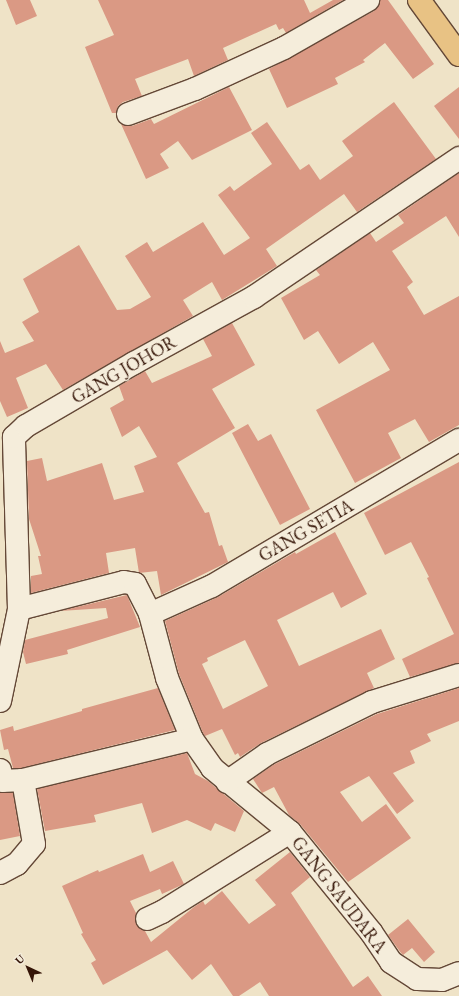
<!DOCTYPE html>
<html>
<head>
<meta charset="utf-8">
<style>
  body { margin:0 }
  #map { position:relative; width:459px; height:996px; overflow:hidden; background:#efe3c7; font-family:"EB Garamond",serif }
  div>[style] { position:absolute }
  .building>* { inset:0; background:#da9984 }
  .roads { filter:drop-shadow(1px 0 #644837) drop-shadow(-1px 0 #644837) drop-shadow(0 1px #644837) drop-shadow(0 -1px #644837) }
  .minor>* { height:22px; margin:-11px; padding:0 11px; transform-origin:11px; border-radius:11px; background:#f5eddb }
  .primary>* { height:22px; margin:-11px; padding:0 11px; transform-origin:11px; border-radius:11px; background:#e8c284 }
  span { translate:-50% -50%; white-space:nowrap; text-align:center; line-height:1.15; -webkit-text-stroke:3px #f5eddb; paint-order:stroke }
  .street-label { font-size:18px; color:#351507 }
  .north { position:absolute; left:8px; top:948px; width:40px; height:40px; -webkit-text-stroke:3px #f5eddb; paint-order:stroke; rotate:316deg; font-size:11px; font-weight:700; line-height:16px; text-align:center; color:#351507 }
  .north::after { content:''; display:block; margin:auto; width:14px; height:18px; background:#351507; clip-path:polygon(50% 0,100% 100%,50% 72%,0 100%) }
</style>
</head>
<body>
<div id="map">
  <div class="building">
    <i style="clip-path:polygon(6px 0,30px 0,37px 16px,16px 25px)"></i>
    <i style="clip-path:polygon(98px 0,304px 0,310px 13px,333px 0,343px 0,286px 33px,283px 28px,279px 30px,276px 24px,223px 48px,228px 60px,194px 76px,188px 59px,135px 79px,142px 96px,123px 102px,118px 106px,116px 113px,112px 113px,85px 47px,114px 35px)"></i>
    <i style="clip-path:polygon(380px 0,388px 0,434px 64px,413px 79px,385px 43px,363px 60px,365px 62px,335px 78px,338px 84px,287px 108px,269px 69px,374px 11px)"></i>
    <i style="clip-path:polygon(229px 87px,252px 130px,192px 160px,178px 141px,160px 154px,169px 168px,146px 179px,121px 124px,132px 126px,151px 119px,154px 124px)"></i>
    <i style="clip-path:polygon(459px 87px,459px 139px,434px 106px)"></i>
    <i style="clip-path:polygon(394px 102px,436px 159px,357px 212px,344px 194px,266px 249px,277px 266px,222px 300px,212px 282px,183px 300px,193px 316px,63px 390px,46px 364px,16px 378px,28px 408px,7px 417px,0 401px,0 341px,5px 353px,34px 341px,22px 322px,39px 312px,23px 279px,79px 245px,117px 310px,130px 309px,151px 297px,125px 256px,147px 242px,153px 252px,203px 222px,224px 255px,250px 238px,218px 195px,230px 186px,234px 191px,272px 164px,251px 133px,267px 122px,300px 170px,309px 164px,320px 180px,353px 156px,342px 141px)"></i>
    <i style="clip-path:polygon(459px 173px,459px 237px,446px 216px,392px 251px,413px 282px,407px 287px,424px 315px,459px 296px,459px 425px,429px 442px,415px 419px,388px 433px,401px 458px,355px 483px,316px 410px,390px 370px,373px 342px,339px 364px,318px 331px,304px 340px,281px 298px,320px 275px,316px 270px,370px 233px,376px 242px,404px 223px,398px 215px)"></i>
    <i style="clip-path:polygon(232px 323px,255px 365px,212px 389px,235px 428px,177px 463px,205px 513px,209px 512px,219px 546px,222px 545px,228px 562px,161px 595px,157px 571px,139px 573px,135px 548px,106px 553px,109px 573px,31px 593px,31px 576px,42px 574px,38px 556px,41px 556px,29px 519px,27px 461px,42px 458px,47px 481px,102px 463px,114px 500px,144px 492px,134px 466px,157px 457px,139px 426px,122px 437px,110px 408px,124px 400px,119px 386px,145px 371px,152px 383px,212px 356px,203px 339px)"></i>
    <i style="clip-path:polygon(248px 424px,258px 441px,271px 434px,310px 509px,280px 525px,232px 433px)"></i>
    <i style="clip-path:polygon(459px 462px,459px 663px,410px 677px,402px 659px,454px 634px,427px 578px,429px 577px,411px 542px,385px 555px,364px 513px)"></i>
    <i style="clip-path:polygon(evenodd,335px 532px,367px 594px,341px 608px,333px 592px,277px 620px,291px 649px,299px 666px,381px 629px,395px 659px,367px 673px,374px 688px,261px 743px,240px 757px,238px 753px,235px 755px,222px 729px,205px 736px,203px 733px,179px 674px,165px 621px,218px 597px,295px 552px,296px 554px,335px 532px,245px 640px,268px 686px,223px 709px,202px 664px,208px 661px,207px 658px,245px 640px)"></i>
    <i style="clip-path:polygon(127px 595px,140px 627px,67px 650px,68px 654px,26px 664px,23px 652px,25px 640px,108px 618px,106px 608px,60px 611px)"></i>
    <i style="clip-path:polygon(158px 688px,175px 730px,21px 768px,13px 768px,8px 749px,4px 750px,0 730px,13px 726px,14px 731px,82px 711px,82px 709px)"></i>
    <i style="clip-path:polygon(459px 688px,459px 721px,427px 734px,431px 741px,410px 751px,415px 763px,393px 773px,414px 801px,397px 814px,369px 776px,340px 792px,362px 822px,386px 804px,411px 838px,348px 882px,300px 824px,289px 815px,274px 787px,262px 793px,253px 779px,273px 765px,377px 714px)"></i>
    <i style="clip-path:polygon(187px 753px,195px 774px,208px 781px,244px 811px,235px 832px,215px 823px,211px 831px,187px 820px,152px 833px,142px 803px,94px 815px,96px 822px,45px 831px,37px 789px)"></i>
    <i style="clip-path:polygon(0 793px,13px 793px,20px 836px,0 840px)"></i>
    <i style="clip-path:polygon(290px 852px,310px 877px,291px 893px,353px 987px,368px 976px,382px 996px,269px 996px,260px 982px,239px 996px,233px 996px,211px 964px,192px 980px,167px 950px,103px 985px,91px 963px,96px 960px,81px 934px,83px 933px,62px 886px,98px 870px,99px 872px,143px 854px,150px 872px,173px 861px,184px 884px,162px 894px,160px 889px,130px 901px,136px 913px,136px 925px,145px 931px,151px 942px,194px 907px,203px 901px,205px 905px,222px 891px,249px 924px,276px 905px,255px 880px)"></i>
    <i style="clip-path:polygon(408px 919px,435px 952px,424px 962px,412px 948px,403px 955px,401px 953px,388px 935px)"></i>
  </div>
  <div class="roads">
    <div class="minor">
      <i style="left:128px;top:114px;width:72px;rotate:-20.5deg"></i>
      <i style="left:195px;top:89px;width:98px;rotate:-24.7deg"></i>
      <i style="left:284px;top:48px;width:97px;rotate:-29.7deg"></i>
      <i style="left:19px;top:609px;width:108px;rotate:-14.4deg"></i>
      <i style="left:124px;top:582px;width:11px;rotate:10deg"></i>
      <i style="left:135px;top:584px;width:34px;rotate:63deg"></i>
      <i style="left:150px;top:614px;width:66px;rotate:75.1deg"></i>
      <i style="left:167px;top:678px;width:66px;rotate:67.7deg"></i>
      <i style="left:192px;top:739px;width:35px;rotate:55deg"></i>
      <i style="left:212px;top:768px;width:101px;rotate:39.4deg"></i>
      <i style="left:290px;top:832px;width:129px;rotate:51deg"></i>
      <i style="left:371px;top:932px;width:36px;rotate:56deg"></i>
      <i style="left:391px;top:962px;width:31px;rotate:33deg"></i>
      <i style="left:417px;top:979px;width:25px;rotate:2deg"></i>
      <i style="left:442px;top:980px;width:18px;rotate:-22deg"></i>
      <i style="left:150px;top:614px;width:68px;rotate:-24.3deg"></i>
      <i style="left:212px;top:586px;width:287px;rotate:-30.6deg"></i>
      <i style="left:0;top:701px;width:94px;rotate:-78.3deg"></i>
      <i style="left:19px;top:609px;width:172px;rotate:-91.7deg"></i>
      <i style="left:14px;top:437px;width:16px;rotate:-43deg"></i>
      <i style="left:26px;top:426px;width:125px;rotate:-30.3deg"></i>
      <i style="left:134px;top:363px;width:137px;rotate:-28.8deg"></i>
      <i style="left:254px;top:297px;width:248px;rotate:-34.1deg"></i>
      <i style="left:0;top:770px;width:11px;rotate:80deg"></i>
      <i style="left:2px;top:781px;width:21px;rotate:-3deg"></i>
      <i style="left:23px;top:780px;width:174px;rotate:-13.6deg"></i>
      <i style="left:227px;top:782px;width:49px;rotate:-35deg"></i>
      <i style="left:267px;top:754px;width:117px;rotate:-26.3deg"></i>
      <i style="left:372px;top:702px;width:91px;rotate:-17.2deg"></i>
      <i style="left:0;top:873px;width:19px;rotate:-28deg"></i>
      <i style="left:17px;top:864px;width:26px;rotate:-50deg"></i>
      <i style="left:34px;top:844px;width:65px;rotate:-99.8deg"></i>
      <i style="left:147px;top:919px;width:17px;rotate:-25deg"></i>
      <i style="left:162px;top:912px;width:151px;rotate:-32deg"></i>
    </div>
    <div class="primary">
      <i style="left:419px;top:0;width:68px;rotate:54deg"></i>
    </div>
  </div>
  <div class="street-label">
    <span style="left:124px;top:370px;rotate:-30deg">GANG JOHOR</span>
    <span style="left:306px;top:531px;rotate:-30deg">GANG SETIA</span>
    <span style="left:339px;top:895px;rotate:52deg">GANG SAUDARA</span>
  </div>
  <div class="north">U</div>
</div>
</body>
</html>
